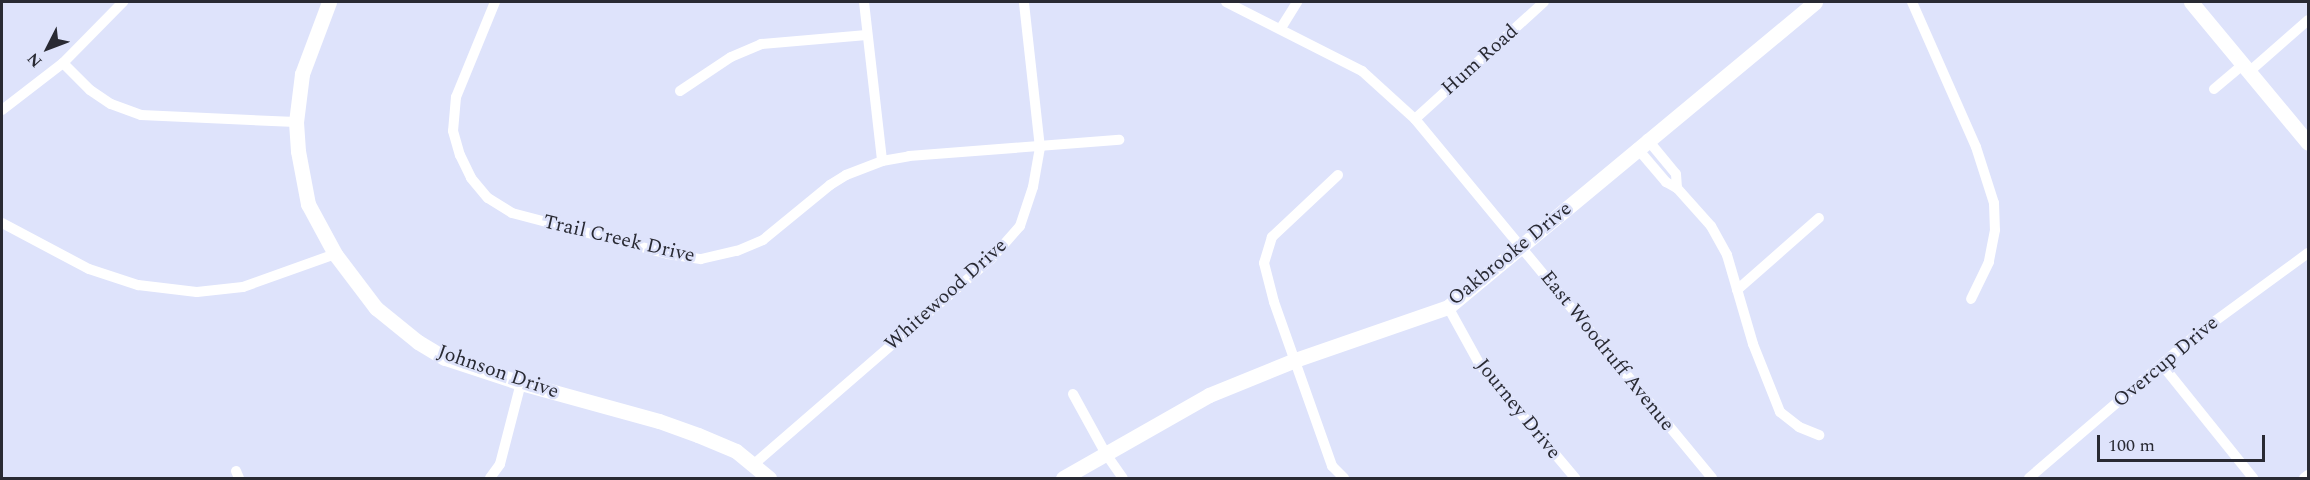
<!DOCTYPE html>
<html>
<head>
<meta charset="utf-8">
<style>
  body { margin:0 }
  #map { position:relative; width:2310px; height:480px; overflow:hidden; background:#dee3fb; font-family:Spectral,serif }
  div>[style] { position:absolute }
  .street>* { height:10px; margin:-5px; padding:0 5px; transform-origin:5px; border-radius:5px; background:#fff }
  .secondary>* { height:15px; margin:-7.5px; padding:0 7.5px; transform-origin:7.5px; border-radius:7.5px; background:#fff }
  span { translate:-50% -50%; white-space:nowrap; text-align:center; line-height:1.15; -webkit-text-stroke:5px #dee3fb; paint-order:stroke }
  .street-label { font-size:20px; color:#292a33 }
  .frame { position:absolute; inset:0; border:3px solid #292a33; pointer-events:none }
  .north { position:absolute; left:18px; top:18px; width:60px; height:60px; -webkit-text-stroke:4px #dee3fb; paint-order:stroke; rotate:228deg; font-size:16px; font-weight:700; line-height:24px; text-align:center; color:#292a33 }
  .north::after { content:''; display:block; margin:auto; width:21px; height:27px; background:#292a33; clip-path:polygon(50% 0,100% 100%,50% 72%,0 100%) }
  .scale { position:absolute; left:2097px; top:435px; width:168px; height:27px; box-sizing:border-box; border:3px solid #292a33; border-top:0; padding-left:8px; font-size:18px; line-height:21px; white-space:nowrap; color:#292a33; -webkit-text-stroke:4px #dee3fb; paint-order:stroke }
</style>
</head>
<body>
<div id="map">
  <div class="street">
    <i style="left:495px;top:2px;width:103px;rotate:112.3deg"></i>
    <i style="left:456px;top:97px;width:34px;rotate:95deg"></i>
    <i style="left:453px;top:131px;width:25px;rotate:74deg"></i>
    <i style="left:460px;top:155px;width:25px;rotate:64deg"></i>
    <i style="left:471px;top:178px;width:26px;rotate:50deg"></i>
    <i style="left:488px;top:198px;width:28px;rotate:32deg"></i>
    <i style="left:512px;top:213px;width:161px;rotate:14.7deg"></i>
    <i style="left:668px;top:254px;width:33px;rotate:9deg"></i>
    <i style="left:701px;top:259px;width:37px;rotate:-13deg"></i>
    <i style="left:737px;top:251px;width:28px;rotate:-23deg"></i>
    <i style="left:763px;top:240px;width:87px;rotate:-39.4deg"></i>
    <i style="left:830px;top:185px;width:19px;rotate:-32deg"></i>
    <i style="left:846px;top:175px;width:39px;rotate:-21deg"></i>
    <i style="left:882px;top:161px;width:27px;rotate:-10deg"></i>
    <i style="left:909px;top:156px;width:211px;rotate:-4.4deg"></i>
    <i style="left:864px;top:2px;width:160px;rotate:83.5deg"></i>
    <i style="left:1226px;top:2px;width:153px;rotate:26.9deg"></i>
    <i style="left:1362px;top:71px;width:72px;rotate:42.2deg"></i>
    <i style="left:1415px;top:119px;width:466px;rotate:50.4deg"></i>
    <i style="left:1912px;top:2px;width:158px;rotate:66.2deg"></i>
    <i style="left:1976px;top:147px;width:59px;rotate:72.2deg"></i>
    <i style="left:1994px;top:203px;width:27px;rotate:88deg"></i>
    <i style="left:1995px;top:230px;width:33px;rotate:101deg"></i>
    <i style="left:1989px;top:262px;width:41px;rotate:115.9deg"></i>
    <i style="left:1281px;top:28px;width:31px;rotate:-58deg"></i>
    <i style="left:63px;top:63px;width:38px;rotate:45deg"></i>
    <i style="left:90px;top:90px;width:25px;rotate:34deg"></i>
    <i style="left:111px;top:104px;width:32px;rotate:20deg"></i>
    <i style="left:141px;top:115px;width:155px;rotate:2.6deg"></i>
    <i style="left:2250px;top:71px;width:77px;rotate:-41.3deg"></i>
    <i style="left:2214px;top:89px;width:39px;rotate:-40deg"></i>
    <i style="left:680px;top:91px;width:61px;rotate:-33.7deg"></i>
    <i style="left:731px;top:57px;width:33px;rotate:-23deg"></i>
    <i style="left:761px;top:44px;width:106px;rotate:-4.9deg"></i>
    <i style="left:2px;top:110px;width:77px;rotate:-37.6deg"></i>
    <i style="left:63px;top:63px;width:86px;rotate:-45.5deg"></i>
    <i style="left:1415px;top:119px;width:174px;rotate:-42.2deg"></i>
    <i style="left:1647px;top:139px;width:45px;rotate:50.4deg"></i>
    <i style="left:1676px;top:174px;width:14px;rotate:86deg"></i>
    <i style="left:1637px;top:148px;width:45px;rotate:49.5deg"></i>
    <i style="left:1666px;top:182px;width:13px;rotate:29deg"></i>
    <i style="left:1677px;top:188px;width:51px;rotate:48.2deg"></i>
    <i style="left:1711px;top:226px;width:33px;rotate:61deg"></i>
    <i style="left:1727px;top:255px;width:93px;rotate:73.7deg"></i>
    <i style="left:1753px;top:344px;width:73px;rotate:68.3deg"></i>
    <i style="left:1780px;top:412px;width:24px;rotate:38deg"></i>
    <i style="left:1799px;top:427px;width:22px;rotate:22deg"></i>
    <i style="left:1338px;top:175px;width:91px;rotate:136.8deg"></i>
    <i style="left:1272px;top:237px;width:27px;rotate:107deg"></i>
    <i style="left:1264px;top:263px;width:40px;rotate:75.6deg"></i>
    <i style="left:1274px;top:302px;width:174px;rotate:70.5deg"></i>
    <i style="left:1332px;top:466px;width:17px;rotate:45deg"></i>
    <i style="left:2px;top:223px;width:98px;rotate:27.9deg"></i>
    <i style="left:89px;top:269px;width:52px;rotate:18.1deg"></i>
    <i style="left:138px;top:285px;width:59px;rotate:6.8deg"></i>
    <i style="left:197px;top:292px;width:46px;rotate:-6.2deg"></i>
    <i style="left:243px;top:287px;width:98px;rotate:-19.7deg"></i>
    <i style="left:1737px;top:290px;width:109px;rotate:-41.3deg"></i>
    <i style="left:1448px;top:307px;width:66px;rotate:61.1deg"></i>
    <i style="left:1480px;top:365px;width:148px;rotate:49.9deg"></i>
    <i style="left:2163px;top:366px;width:144px;rotate:51.2deg"></i>
    <i style="left:1073px;top:394px;width:68px;rotate:61.2deg"></i>
    <i style="left:1106px;top:454px;width:29px;rotate:55deg"></i>
    <i style="left:753px;top:465px;width:315px;rotate:-40.9deg"></i>
    <i style="left:991px;top:259px;width:44px;rotate:-48.7deg"></i>
    <i style="left:1020px;top:226px;width:41px;rotate:-71.6deg"></i>
    <i style="left:1033px;top:187px;width:40px;rotate:-80deg"></i>
    <i style="left:1040px;top:148px;width:147px;rotate:-96.3deg"></i>
    <i style="left:236px;top:471px;width:8px;rotate:67deg"></i>
    <i style="left:490px;top:478px;width:17px;rotate:-54deg"></i>
    <i style="left:500px;top:464px;width:84px;rotate:-75.5deg"></i>
    <i style="left:2029px;top:478px;width:220px;rotate:-40.6deg"></i>
    <i style="left:2196px;top:335px;width:139px;rotate:-36.2deg"></i>
    <i style="left:2304px;top:478px;width:5px;rotate:-37deg"></i>
  </div>
  <div class="secondary">
    <i style="left:329px;top:2px;width:77px;rotate:110.6deg"></i>
    <i style="left:302px;top:74px;width:48px;rotate:97.1deg"></i>
    <i style="left:296px;top:122px;width:29px;rotate:86deg"></i>
    <i style="left:298px;top:151px;width:54px;rotate:79.3deg"></i>
    <i style="left:308px;top:204px;width:57px;rotate:61.6deg"></i>
    <i style="left:335px;top:254px;width:68px;rotate:52.8deg"></i>
    <i style="left:376px;top:308px;width:54px;rotate:39deg"></i>
    <i style="left:418px;top:342px;width:31px;rotate:31deg"></i>
    <i style="left:445px;top:358px;width:80px;rotate:18.2deg"></i>
    <i style="left:521px;top:383px;width:143px;rotate:15.4deg"></i>
    <i style="left:659px;top:421px;width:41px;rotate:19.7deg"></i>
    <i style="left:698px;top:435px;width:41px;rotate:22.8deg"></i>
    <i style="left:736px;top:451px;width:43px;rotate:39.3deg"></i>
    <i style="left:2191px;top:2px;width:183px;rotate:50.3deg"></i>
    <i style="left:1063px;top:478px;width:168px;rotate:-29.6deg"></i>
    <i style="left:1209px;top:395px;width:93px;rotate:-22.1deg"></i>
    <i style="left:1295px;top:360px;width:162px;rotate:-19.1deg"></i>
    <i style="left:1448px;top:307px;width:477px;rotate:-39.7deg"></i>
  </div>
  <div class="street-label">
    <span style="left:1480px;top:60px;rotate:-42deg">Hum Road</span>
    <span style="left:619px;top:239px;rotate:13deg">Trail Creek Drive</span>
    <span style="left:1510px;top:254px;rotate:-39deg">Oakbrooke Drive</span>
    <span style="left:946px;top:295px;rotate:-42deg">Whitewood Drive</span>
    <span style="left:1607px;top:351px;rotate:51deg">East Woodruff Avenue</span>
    <span style="left:2166px;top:362px;rotate:-40deg">Overcup Drive</span>
    <span style="left:498px;top:372px;rotate:19deg">Johnson Drive</span>
    <span style="left:1518px;top:409px;rotate:51deg">Journey Drive</span>
  </div>
  <div class="frame"></div>
  <div class="north">N</div>
  <div class="scale">100 m</div>
</div>
</body>
</html>
